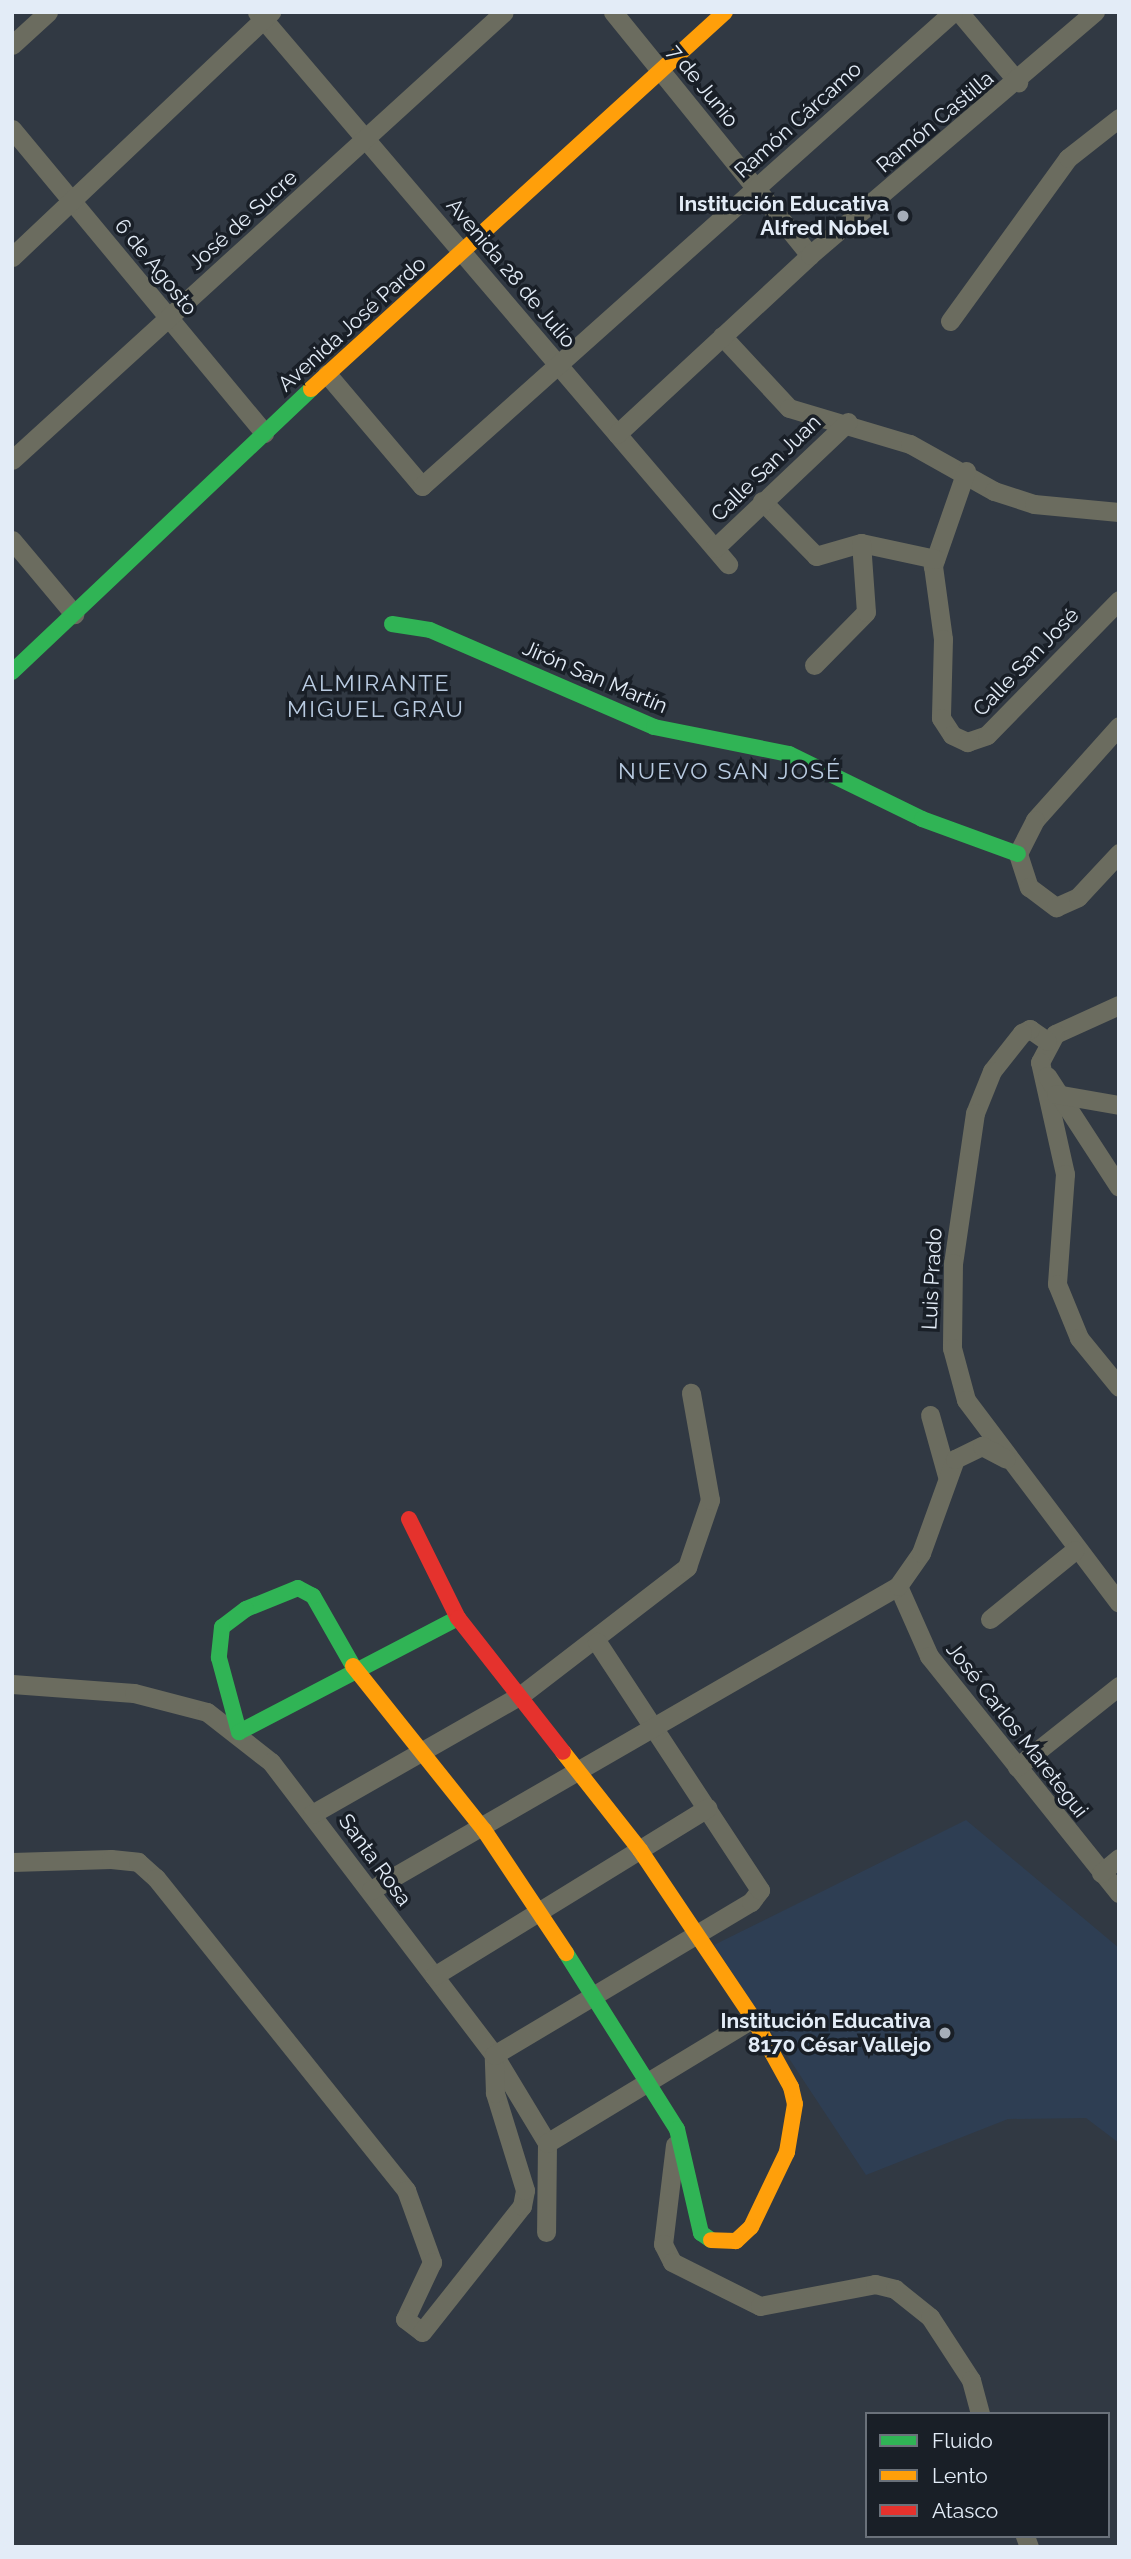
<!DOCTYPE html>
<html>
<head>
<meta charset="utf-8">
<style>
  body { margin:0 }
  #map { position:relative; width:1131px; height:2559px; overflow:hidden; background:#313943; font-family:Raleway,sans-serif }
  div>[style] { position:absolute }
  .built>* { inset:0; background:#2e3e53 }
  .street>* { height:19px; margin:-9.5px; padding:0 9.5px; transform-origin:9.5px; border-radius:9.5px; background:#6b6c5f }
  .fast>* { height:16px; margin:-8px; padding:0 8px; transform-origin:8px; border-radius:8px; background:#30b455 }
  .slow>* { height:16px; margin:-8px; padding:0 8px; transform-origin:8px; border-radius:8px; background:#ff9f0a }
  .jam>* { height:16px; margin:-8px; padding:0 8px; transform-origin:8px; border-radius:8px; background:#e5322d }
  .dots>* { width:19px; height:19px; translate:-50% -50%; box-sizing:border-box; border:4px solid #191f27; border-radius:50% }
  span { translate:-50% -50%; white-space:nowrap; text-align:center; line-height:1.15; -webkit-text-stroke:7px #191f27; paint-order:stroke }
  .street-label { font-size:21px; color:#e3ecf7 }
  .poi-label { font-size:21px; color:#e3ecf7; font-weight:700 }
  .right { translate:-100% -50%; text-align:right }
  .neighbourhood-label { font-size:23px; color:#b9cbe1; letter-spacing:2px }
  .frame { position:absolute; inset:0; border:14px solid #e3ecf7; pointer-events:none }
  .legend { position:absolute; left:865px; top:2412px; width:245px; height:126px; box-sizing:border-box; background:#191f27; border:2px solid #6a717a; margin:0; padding:9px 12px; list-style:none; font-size:21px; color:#e3ecf7 }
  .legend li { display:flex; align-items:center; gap:14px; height:35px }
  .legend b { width:35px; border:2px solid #6a717a }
</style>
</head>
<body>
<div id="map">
  <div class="built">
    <i style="clip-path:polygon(966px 1820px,1119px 1948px,1119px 2143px,1086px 2118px,1008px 2119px,866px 2175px,714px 1945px)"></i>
  </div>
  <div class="street">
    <i style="left:257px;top:12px;width:726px;rotate:49.53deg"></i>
    <i style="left:613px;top:12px;width:313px;rotate:51deg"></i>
    <i style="left:959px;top:12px;width:92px;rotate:49.9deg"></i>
    <i style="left:12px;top:45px;width:49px;rotate:-42.5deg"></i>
    <i style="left:12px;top:129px;width:395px;rotate:50.3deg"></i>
    <i style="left:12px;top:257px;width:357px;rotate:-43.4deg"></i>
    <i style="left:950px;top:321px;width:201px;rotate:-54.1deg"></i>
    <i style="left:1068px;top:158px;width:65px;rotate:-38.1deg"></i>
    <i style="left:722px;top:336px;width:98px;rotate:47.1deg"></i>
    <i style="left:789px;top:408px;width:126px;rotate:16.6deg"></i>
    <i style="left:910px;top:444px;width:96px;rotate:29.2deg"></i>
    <i style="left:994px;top:491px;width:42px;rotate:18deg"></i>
    <i style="left:1034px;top:504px;width:85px;rotate:5.4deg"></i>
    <i style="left:327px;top:374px;width:147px;rotate:49.7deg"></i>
    <i style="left:422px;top:486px;width:712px;rotate:-41.75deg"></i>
    <i style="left:617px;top:434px;width:263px;rotate:-42.8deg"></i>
    <i style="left:810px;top:255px;width:375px;rotate:-40.5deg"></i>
    <i style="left:12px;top:460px;width:665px;rotate:-42.32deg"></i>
    <i style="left:966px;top:471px;width:101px;rotate:109.2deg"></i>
    <i style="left:933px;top:566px;width:74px;rotate:82.2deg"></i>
    <i style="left:943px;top:639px;width:79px;rotate:91.5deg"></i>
    <i style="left:941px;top:718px;width:20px;rotate:57deg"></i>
    <i style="left:952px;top:735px;width:17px;rotate:25deg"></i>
    <i style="left:967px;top:742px;width:21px;rotate:-19deg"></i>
    <i style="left:987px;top:735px;width:189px;rotate:-45.6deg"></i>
    <i style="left:762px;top:501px;width:77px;rotate:45.5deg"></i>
    <i style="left:816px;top:556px;width:47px;rotate:-16.1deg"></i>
    <i style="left:861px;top:543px;width:76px;rotate:12.2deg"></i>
    <i style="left:12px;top:540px;width:97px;rotate:50deg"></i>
    <i style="left:715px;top:548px;width:183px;rotate:-43.5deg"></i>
    <i style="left:814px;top:665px;width:74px;rotate:-45.5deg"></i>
    <i style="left:866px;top:612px;width:69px;rotate:-94.1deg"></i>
    <i style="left:1119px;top:726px;width:126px;rotate:131.8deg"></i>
    <i style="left:1035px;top:820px;width:38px;rotate:117deg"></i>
    <i style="left:1018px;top:854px;width:35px;rotate:72deg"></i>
    <i style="left:1029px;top:887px;width:34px;rotate:37deg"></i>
    <i style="left:1056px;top:907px;width:24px;rotate:-24deg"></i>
    <i style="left:1078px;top:897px;width:60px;rotate:-47deg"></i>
    <i style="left:1119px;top:1005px;width:70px;rotate:155.6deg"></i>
    <i style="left:1055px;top:1034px;width:32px;rotate:118deg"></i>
    <i style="left:1040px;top:1062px;width:115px;rotate:77.4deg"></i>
    <i style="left:1065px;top:1174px;width:110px;rotate:94.2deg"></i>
    <i style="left:1057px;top:1284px;width:58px;rotate:67.8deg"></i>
    <i style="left:1079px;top:1338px;width:63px;rotate:50.8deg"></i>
    <i style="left:1047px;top:1041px;width:21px;rotate:-145deg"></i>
    <i style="left:1030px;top:1029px;width:9px;rotate:153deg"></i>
    <i style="left:1022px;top:1033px;width:48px;rotate:128.3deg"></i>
    <i style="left:992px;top:1071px;width:45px;rotate:112deg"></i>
    <i style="left:975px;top:1113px;width:152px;rotate:98.3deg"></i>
    <i style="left:953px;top:1263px;width:85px;rotate:90.7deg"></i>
    <i style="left:952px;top:1348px;width:54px;rotate:74.9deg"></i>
    <i style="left:966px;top:1400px;width:254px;rotate:53deg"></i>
    <i style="left:1047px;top:1076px;width:132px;rotate:57deg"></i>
    <i style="left:1056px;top:1094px;width:64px;rotate:9.9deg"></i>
    <i style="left:930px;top:1415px;width:63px;rotate:74.4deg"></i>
    <i style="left:898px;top:1586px;width:77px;rotate:66.1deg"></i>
    <i style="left:929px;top:1656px;width:304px;rotate:51.3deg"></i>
    <i style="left:990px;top:1619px;width:109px;rotate:-39.1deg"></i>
    <i style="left:12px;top:1684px;width:122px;rotate:4.2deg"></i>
    <i style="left:134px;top:1693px;width:75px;rotate:14.6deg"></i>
    <i style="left:207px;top:1712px;width:81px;rotate:38deg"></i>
    <i style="left:271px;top:1762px;width:368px;rotate:52.7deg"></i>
    <i style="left:494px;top:2055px;width:103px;rotate:58.9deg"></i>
    <i style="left:547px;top:2143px;width:89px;rotate:90.6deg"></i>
    <i style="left:1017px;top:1767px;width:130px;rotate:-38.5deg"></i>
    <i style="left:312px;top:1814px;width:241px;rotate:-29.7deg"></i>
    <i style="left:521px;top:1695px;width:210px;rotate:-37.6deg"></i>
    <i style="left:687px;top:1567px;width:71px;rotate:-71.1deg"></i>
    <i style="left:710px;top:1500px;width:109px;rotate:-100.1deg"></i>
    <i style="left:12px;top:1862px;width:99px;rotate:-1.7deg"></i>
    <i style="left:111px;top:1859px;width:27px;rotate:6deg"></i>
    <i style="left:138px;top:1862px;width:24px;rotate:42deg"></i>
    <i style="left:156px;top:1878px;width:400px;rotate:51.3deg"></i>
    <i style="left:406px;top:2190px;width:77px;rotate:70.1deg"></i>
    <i style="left:432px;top:2262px;width:63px;rotate:115.3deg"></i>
    <i style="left:405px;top:2319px;width:21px;rotate:37deg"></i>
    <i style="left:422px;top:2332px;width:161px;rotate:-51.6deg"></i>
    <i style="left:522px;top:2206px;width:16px;rotate:-79deg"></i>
    <i style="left:525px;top:2190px;width:102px;rotate:-107.2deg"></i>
    <i style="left:495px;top:2093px;width:38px;rotate:-92deg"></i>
    <i style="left:494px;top:2055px;width:299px;rotate:-30.8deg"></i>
    <i style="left:751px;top:1902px;width:15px;rotate:-53deg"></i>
    <i style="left:760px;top:1890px;width:297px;rotate:-123.3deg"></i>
    <i style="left:1101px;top:1873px;width:23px;rotate:-40deg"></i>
    <i style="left:371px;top:1890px;width:608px;rotate:-29.98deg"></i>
    <i style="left:898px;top:1586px;width:40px;rotate:-55.1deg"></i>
    <i style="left:921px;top:1553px;width:100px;rotate:-70.1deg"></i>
    <i style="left:955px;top:1459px;width:30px;rotate:-26deg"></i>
    <i style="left:982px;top:1446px;width:27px;rotate:28deg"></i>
    <i style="left:434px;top:1976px;width:321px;rotate:-31.6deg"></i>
    <i style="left:547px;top:2143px;width:241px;rotate:-31.2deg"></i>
    <i style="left:675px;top:2145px;width:100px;rotate:96.9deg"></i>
    <i style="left:663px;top:2244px;width:20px;rotate:63deg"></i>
    <i style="left:672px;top:2262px;width:98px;rotate:26.6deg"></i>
    <i style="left:760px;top:2306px;width:117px;rotate:-10.8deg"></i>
    <i style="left:875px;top:2284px;width:21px;rotate:14deg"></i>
    <i style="left:895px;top:2289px;width:45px;rotate:38.7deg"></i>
    <i style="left:930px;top:2317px;width:75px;rotate:56.9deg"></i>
    <i style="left:971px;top:2380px;width:35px;rotate:75deg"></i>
    <i style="left:1025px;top:2536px;width:12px;rotate:70deg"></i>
  </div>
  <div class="fast">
    <i style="left:392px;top:624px;width:38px;rotate:9deg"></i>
    <i style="left:430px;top:630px;width:244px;rotate:23.4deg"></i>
    <i style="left:654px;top:727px;width:138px;rotate:11.3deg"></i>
    <i style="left:789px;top:754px;width:148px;rotate:26deg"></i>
    <i style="left:922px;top:819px;width:102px;rotate:20deg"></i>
    <i style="left:12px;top:672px;width:412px;rotate:-43.4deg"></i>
    <i style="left:353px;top:1666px;width:81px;rotate:-119.7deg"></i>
    <i style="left:313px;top:1596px;width:17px;rotate:-152deg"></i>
    <i style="left:298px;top:1588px;width:56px;rotate:158deg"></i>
    <i style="left:246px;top:1609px;width:30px;rotate:143deg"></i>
    <i style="left:222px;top:1627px;width:31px;rotate:96deg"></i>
    <i style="left:219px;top:1658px;width:77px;rotate:74.9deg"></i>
    <i style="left:239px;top:1732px;width:247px;rotate:-27.5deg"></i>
    <i style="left:566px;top:1953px;width:208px;rotate:57.8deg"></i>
    <i style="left:677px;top:2129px;width:107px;rotate:77deg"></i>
    <i style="left:701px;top:2233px;width:12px;rotate:35deg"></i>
  </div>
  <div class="slow">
    <i style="left:311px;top:389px;width:560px;rotate:-42.32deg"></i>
    <i style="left:353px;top:1666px;width:210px;rotate:51.4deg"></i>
    <i style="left:484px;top:1830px;width:148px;rotate:56.3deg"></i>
    <i style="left:563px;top:1752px;width:125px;rotate:51.8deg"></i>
    <i style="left:640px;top:1850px;width:202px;rotate:56.1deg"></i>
    <i style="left:753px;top:2018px;width:79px;rotate:61.2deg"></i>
    <i style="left:791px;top:2087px;width:17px;rotate:77deg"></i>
    <i style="left:795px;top:2104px;width:49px;rotate:99.5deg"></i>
    <i style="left:787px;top:2152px;width:83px;rotate:115.6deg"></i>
    <i style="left:751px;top:2227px;width:21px;rotate:137deg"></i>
    <i style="left:736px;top:2241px;width:25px;rotate:-178deg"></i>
  </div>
  <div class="jam">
    <i style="left:409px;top:1519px;width:110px;rotate:63.7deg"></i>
    <i style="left:458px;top:1618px;width:170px;rotate:51.9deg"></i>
  </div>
  <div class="dots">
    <i style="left:903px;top:216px;background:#a5adb8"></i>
    <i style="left:945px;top:2033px;background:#a5adb8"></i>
  </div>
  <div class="street-label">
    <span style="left:703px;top:86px;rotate:51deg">7 de Junio</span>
    <span style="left:798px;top:120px;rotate:-42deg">Ramón Cárcamo</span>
    <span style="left:935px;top:122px;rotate:-40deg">Ramón Castilla</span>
    <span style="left:243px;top:220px;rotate:-42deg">José de Sucre</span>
    <span style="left:156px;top:267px;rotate:51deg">6 de Agosto</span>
    <span style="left:511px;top:273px;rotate:50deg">Avenida 28 de Julio</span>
    <span style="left:352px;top:324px;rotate:-42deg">Avenida José Pardo</span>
    <span style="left:766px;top:468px;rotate:-44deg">Calle San Juan</span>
    <span style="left:1026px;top:662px;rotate:-46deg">Calle San José</span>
    <span style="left:595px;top:677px;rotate:23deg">Jirón San Martín</span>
    <span style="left:932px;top:1279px;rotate:-87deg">Luis Prado</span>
    <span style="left:1017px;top:1730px;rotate:52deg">José Carlos Maretegui</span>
    <span style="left:375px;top:1860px;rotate:54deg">Santa Rosa</span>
  </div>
  <div class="poi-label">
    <span class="right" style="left:889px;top:216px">Institución Educativa<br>Alfred Nobel</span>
    <span class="right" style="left:931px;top:2033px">Institución Educativa<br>8170 César Vallejo</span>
  </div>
  <div class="neighbourhood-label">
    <span style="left:376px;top:696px">ALMIRANTE<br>MIGUEL GRAU</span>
    <span style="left:730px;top:771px">NUEVO SAN JOSÉ</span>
  </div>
  <div class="frame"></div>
  <ul class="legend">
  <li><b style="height:9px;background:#30b455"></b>Fluido</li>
  <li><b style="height:9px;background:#ff9f0a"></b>Lento</li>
  <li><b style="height:9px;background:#e5322d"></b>Atasco</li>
  </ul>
</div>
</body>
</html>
